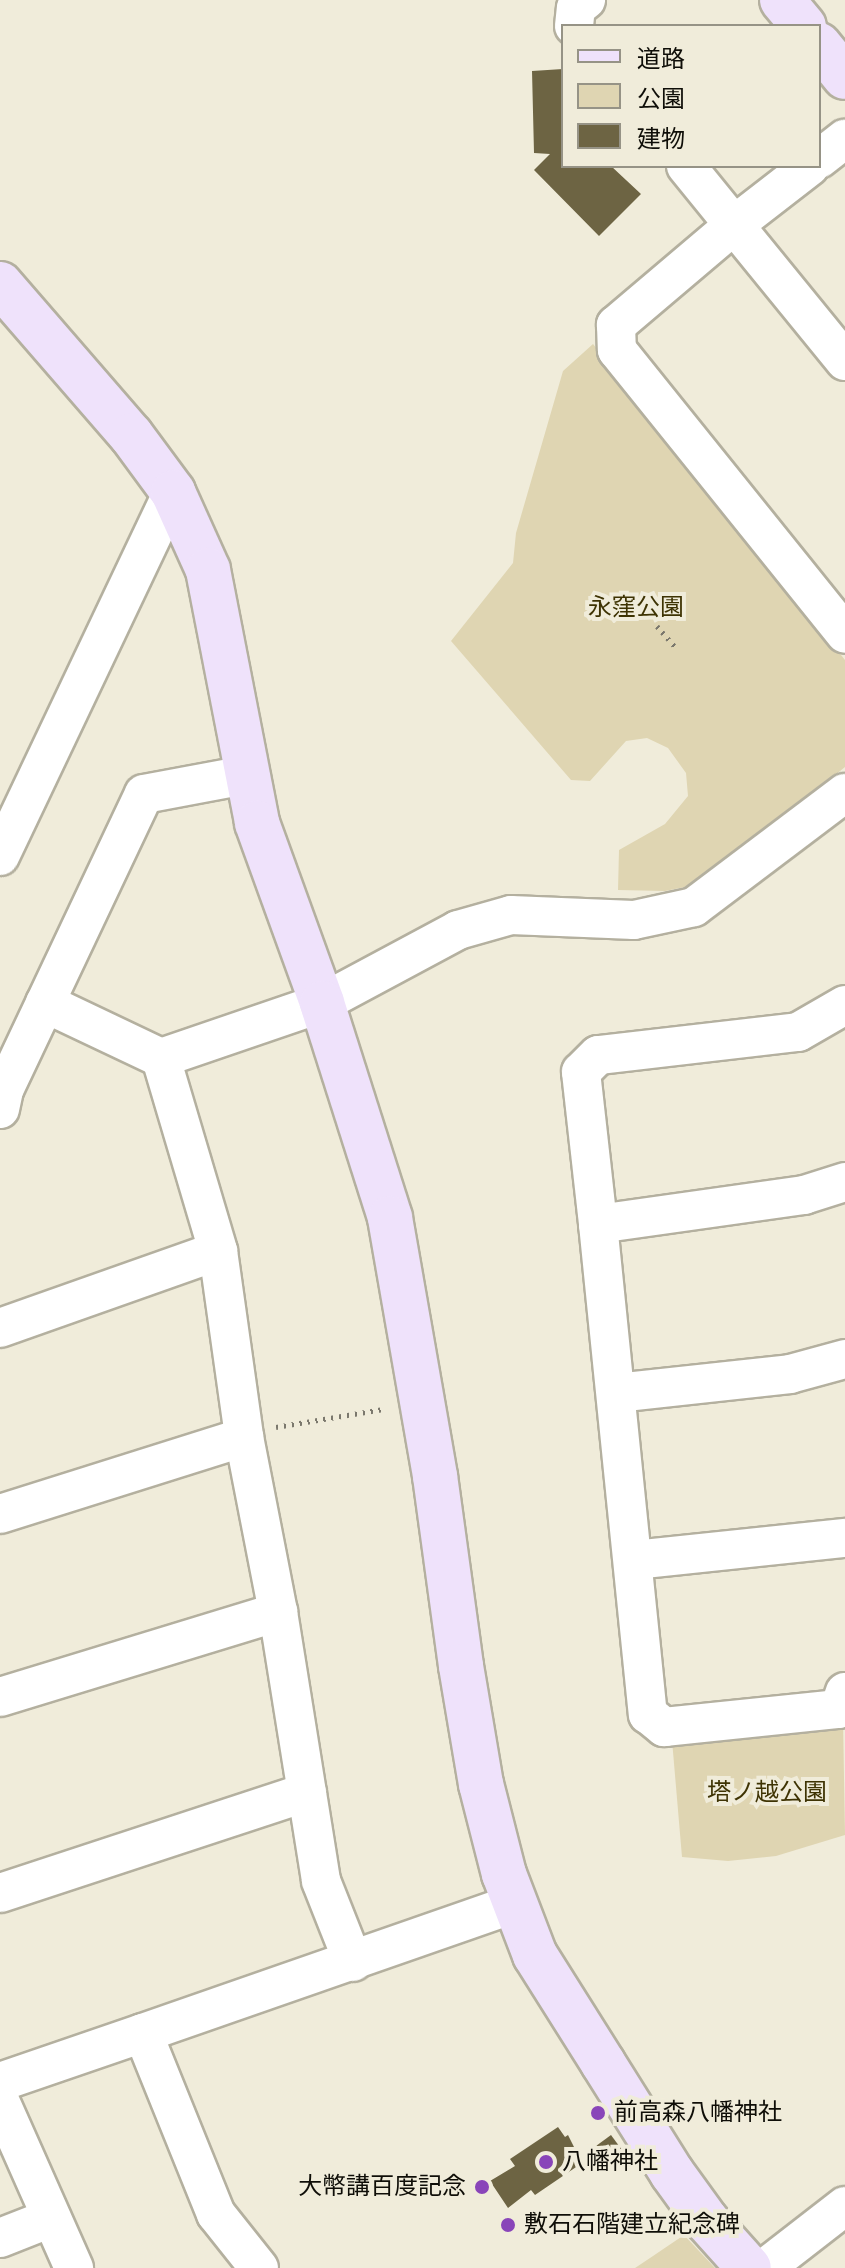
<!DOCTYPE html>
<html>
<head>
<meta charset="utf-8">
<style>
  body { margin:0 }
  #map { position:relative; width:845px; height:2268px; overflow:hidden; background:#f0ecda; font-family:Roboto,"Noto Sans JP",sans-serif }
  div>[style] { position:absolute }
  .green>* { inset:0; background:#dfd5b2 }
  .building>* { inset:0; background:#6d6443 }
  .path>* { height:5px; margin-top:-2.5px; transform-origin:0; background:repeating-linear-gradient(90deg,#7b786d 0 2px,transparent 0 8px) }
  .roads { filter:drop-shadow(2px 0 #b4b09f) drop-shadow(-2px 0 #b4b09f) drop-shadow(0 2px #b4b09f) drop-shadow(0 -2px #b4b09f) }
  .street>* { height:38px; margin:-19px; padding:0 19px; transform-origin:19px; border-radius:19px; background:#fff }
  .secondary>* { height:44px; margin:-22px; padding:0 22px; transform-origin:22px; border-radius:22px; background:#efe2fb }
  .dots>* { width:22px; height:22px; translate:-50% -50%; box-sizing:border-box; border:4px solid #f0ecda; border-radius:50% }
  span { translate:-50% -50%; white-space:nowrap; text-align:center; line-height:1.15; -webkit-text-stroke:8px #f0ecda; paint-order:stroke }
  .park-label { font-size:24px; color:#3e3303 }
  .poi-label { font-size:24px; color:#0f0e08 }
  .left { translate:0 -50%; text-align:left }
  .right { translate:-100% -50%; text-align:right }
  .legend { position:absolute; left:561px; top:24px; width:260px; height:144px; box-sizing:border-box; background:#f0ecda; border:2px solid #969386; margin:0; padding:10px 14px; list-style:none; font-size:24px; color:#0f0e08 }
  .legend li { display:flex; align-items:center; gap:16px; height:40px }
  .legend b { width:40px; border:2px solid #969386 }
</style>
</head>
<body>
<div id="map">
  <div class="green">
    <i style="clip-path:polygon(593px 344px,845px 660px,845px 767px,700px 884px,665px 891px,618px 890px,619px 850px,665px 824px,688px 796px,686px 773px,668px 748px,647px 738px,626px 741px,590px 781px,571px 780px,451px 641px,513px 563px,516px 533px,563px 371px)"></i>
    <i style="clip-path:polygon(843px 1719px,845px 1835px,776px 1856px,728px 1861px,682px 1857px,672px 1740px)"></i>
    <i style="clip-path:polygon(684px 2235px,715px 2268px,635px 2268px,653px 2256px)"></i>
  </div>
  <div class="building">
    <i style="clip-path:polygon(563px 69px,563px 166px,611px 166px,641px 194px,599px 236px,534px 170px,550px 154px,534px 153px,532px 71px)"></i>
    <i style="clip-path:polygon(558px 2127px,565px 2137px,568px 2135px,582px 2163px,535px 2195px,531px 2190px,508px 2208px,490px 2181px,515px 2166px,510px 2159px)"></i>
    <i style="clip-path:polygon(611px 2135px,622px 2150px,607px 2161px,596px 2146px)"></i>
  </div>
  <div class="path">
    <i style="left:657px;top:626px;width:28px;rotate:49deg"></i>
    <i style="left:276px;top:1427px;width:109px;rotate:-9.5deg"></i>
  </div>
  <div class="roads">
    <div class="street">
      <i style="left:574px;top:26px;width:18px;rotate:-84deg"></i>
      <i style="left:576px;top:8px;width:13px;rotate:-39deg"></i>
      <i style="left:819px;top:159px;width:33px;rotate:-38deg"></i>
      <i style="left:686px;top:166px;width:76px;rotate:50.9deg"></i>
      <i style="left:734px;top:225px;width:96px;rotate:-37.8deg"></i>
      <i style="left:845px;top:361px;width:176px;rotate:-129.2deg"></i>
      <i style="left:734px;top:225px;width:155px;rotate:139.7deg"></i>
      <i style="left:616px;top:325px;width:25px;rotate:88deg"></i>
      <i style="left:617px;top:350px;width:364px;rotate:51.2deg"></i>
      <i style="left:0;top:856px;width:403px;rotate:-64.6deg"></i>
      <i style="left:45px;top:1003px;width:128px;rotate:25.4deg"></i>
      <i style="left:161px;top:1058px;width:170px;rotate:-18.9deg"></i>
      <i style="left:322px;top:1003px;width:154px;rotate:-28.2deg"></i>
      <i style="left:458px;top:930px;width:55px;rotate:-15.8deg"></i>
      <i style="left:511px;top:915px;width:123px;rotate:2.3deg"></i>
      <i style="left:634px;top:920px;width:61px;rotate:-12.2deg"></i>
      <i style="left:694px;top:907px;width:189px;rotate:-37.1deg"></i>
      <i style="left:845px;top:1005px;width:54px;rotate:150.1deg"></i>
      <i style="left:798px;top:1032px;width:201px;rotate:173.4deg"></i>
      <i style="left:598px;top:1055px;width:24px;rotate:135deg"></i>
      <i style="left:581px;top:1072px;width:153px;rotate:83.6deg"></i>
      <i style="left:598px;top:1224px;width:208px;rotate:-8deg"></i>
      <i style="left:804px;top:1195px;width:43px;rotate:-17.6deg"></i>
      <i style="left:161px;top:1058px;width:201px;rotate:73.5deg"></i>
      <i style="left:218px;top:1251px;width:188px;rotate:82deg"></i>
      <i style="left:244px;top:1437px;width:178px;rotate:79deg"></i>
      <i style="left:278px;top:1612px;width:272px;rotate:80.9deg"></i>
      <i style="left:321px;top:1881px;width:87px;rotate:68.4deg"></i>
      <i style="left:0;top:1109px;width:19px;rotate:-78deg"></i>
      <i style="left:4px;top:1090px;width:327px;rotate:-64.7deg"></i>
      <i style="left:144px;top:794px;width:104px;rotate:-10.6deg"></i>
      <i style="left:598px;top:1224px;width:493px;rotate:84.2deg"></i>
      <i style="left:648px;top:1714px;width:21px;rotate:39deg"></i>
      <i style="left:664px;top:1727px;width:176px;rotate:-5.9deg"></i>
      <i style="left:839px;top:1709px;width:18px;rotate:-71deg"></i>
      <i style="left:0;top:1328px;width:231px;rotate:-19.5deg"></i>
      <i style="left:616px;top:1393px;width:175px;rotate:-6.2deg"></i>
      <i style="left:790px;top:1374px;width:57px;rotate:-15.3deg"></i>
      <i style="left:0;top:1514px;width:256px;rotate:-17.5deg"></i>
      <i style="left:634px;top:1560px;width:212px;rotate:-6deg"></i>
      <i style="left:0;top:1697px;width:291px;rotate:-17deg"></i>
      <i style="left:0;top:1893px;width:323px;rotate:-18.2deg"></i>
      <i style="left:0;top:2082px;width:151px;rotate:-18.9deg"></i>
      <i style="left:0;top:2101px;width:183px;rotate:66.1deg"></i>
      <i style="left:0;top:2238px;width:55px;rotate:-21.4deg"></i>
      <i style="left:259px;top:2268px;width:69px;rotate:-128.5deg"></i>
      <i style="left:216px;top:2214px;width:195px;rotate:-112deg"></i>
      <i style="left:143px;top:2033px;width:393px;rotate:-19.2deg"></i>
      <i style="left:765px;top:2268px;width:101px;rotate:-37.8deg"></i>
    </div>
    <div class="secondary">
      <i style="left:782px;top:0;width:34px;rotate:50deg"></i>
      <i style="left:819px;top:45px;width:41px;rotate:50.9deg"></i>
      <i style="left:0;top:284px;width:200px;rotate:49.1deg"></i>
      <i style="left:131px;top:435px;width:71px;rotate:53.6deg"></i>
      <i style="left:173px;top:492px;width:85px;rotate:65.8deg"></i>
      <i style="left:208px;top:570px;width:258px;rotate:79deg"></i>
      <i style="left:257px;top:823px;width:191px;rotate:70.1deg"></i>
      <i style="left:322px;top:1003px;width:225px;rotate:72.4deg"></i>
      <i style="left:390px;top:1218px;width:262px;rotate:80.1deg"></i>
      <i style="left:435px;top:1476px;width:192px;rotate:82.2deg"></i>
      <i style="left:461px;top:1666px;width:120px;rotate:80.4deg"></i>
      <i style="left:481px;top:1784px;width:93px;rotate:75.7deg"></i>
      <i style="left:504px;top:1874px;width:87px;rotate:69.1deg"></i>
      <i style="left:535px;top:1955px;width:128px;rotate:57.8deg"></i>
      <i style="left:603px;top:2063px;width:130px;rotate:57.9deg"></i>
      <i style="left:672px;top:2173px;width:58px;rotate:54.1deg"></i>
      <i style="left:706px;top:2220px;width:64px;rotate:48.1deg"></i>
    </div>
  </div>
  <div class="dots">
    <i style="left:598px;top:2113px;background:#8945b9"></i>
    <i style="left:546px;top:2162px;background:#8945b9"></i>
    <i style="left:482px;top:2187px;background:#8945b9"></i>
    <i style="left:508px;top:2225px;background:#8945b9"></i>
  </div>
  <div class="park-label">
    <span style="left:636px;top:608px">永窪公園</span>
    <span style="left:767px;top:1793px">塔ノ越公園</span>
  </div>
  <div class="poi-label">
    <span class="left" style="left:614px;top:2113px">前高森八幡神社</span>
    <span class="left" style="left:562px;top:2162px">八幡神社</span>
    <span class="right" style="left:466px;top:2187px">大幣講百度記念</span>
    <span class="left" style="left:524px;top:2225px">敷石石階建立紀念碑</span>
  </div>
  <ul class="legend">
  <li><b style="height:10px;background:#efe2fb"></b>道路</li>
  <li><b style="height:22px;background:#dfd5b2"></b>公園</li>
  <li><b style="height:22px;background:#6d6443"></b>建物</li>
  </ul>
</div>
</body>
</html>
